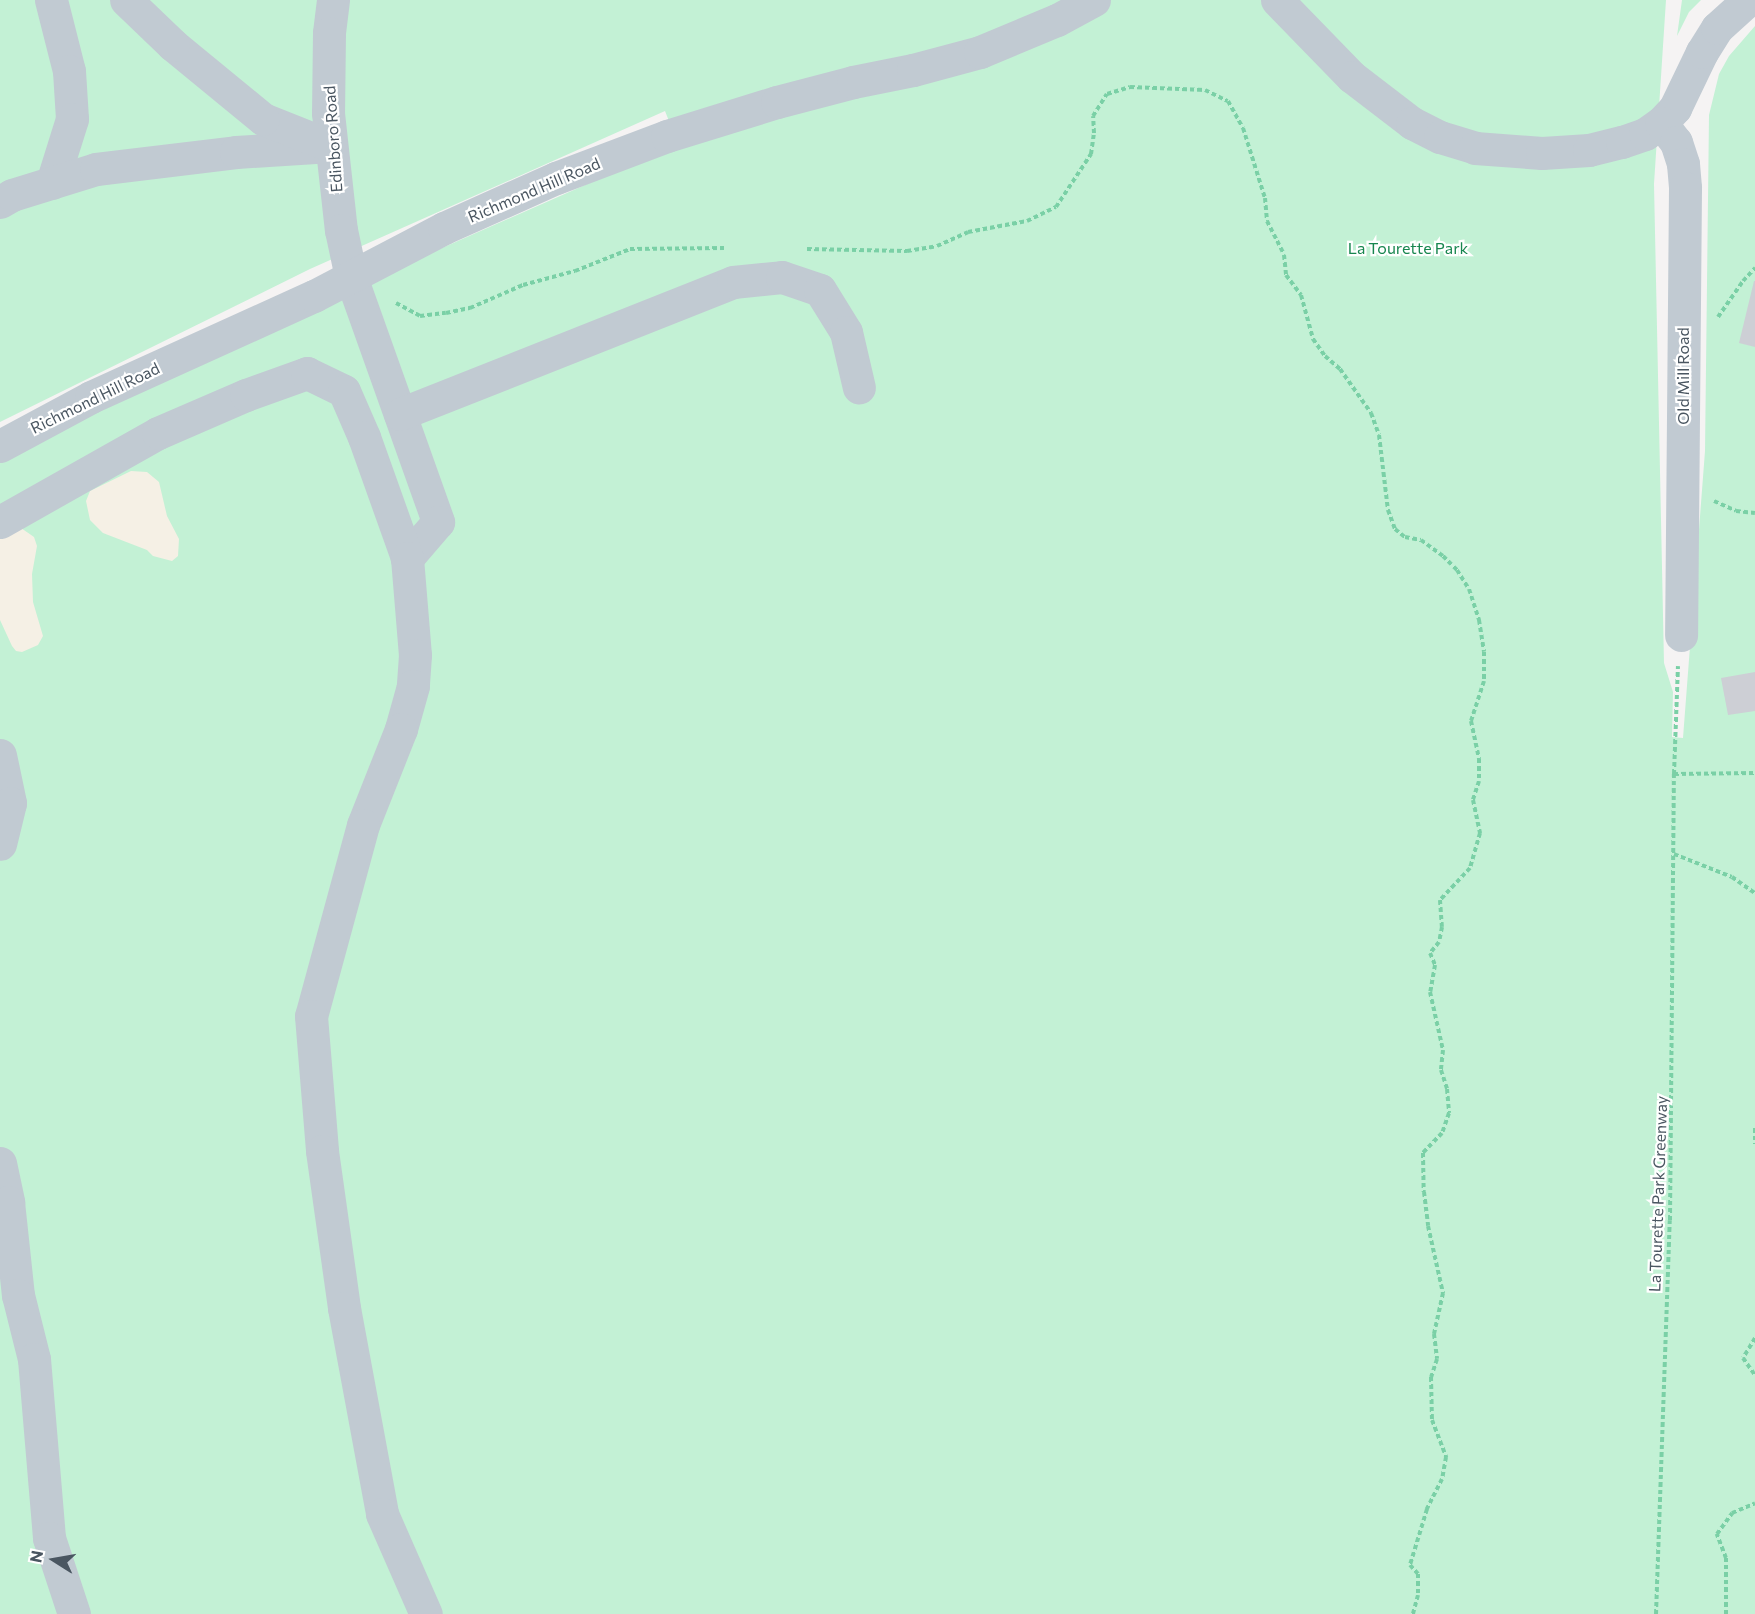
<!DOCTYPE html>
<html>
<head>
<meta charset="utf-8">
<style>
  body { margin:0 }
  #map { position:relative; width:1755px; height:1614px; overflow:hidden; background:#f5f3f3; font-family:Commissioner,sans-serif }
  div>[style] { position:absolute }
  .green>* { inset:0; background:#c3f1d5 }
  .sand>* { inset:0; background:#f5f0e5 }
  .building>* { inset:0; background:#cdcfd5 }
  .path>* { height:4px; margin-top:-2px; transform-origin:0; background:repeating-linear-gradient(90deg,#7ad0a6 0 4.5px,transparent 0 7.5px) }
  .minor>* { height:33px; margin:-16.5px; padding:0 16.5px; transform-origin:16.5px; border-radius:16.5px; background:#c1cad2 }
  span { translate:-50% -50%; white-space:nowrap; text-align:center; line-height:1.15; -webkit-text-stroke:4.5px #fff; paint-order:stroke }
  .street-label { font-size:16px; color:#4a5661 }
  .park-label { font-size:16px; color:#17864f }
  .north { position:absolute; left:24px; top:1530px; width:60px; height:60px; -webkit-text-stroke:4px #fff; paint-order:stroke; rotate:281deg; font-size:16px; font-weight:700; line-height:24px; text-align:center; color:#4a5661 }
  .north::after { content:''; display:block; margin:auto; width:21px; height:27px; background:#4a5661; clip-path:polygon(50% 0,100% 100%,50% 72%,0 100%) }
</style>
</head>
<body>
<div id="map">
  <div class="green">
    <i style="clip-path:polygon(0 0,1666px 0,1654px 184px,1664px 663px,1673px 692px,1672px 737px,1683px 738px,1705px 451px,1709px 115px,1719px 74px,1729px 56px,1755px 26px,1755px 1614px,0 1614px,0 461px,48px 435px,288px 324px,426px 255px,678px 144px,665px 111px,310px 269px,0 422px)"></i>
    <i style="clip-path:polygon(1682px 0,1701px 0,1689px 12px,1677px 36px)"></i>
  </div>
  <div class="sand">
    <i style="clip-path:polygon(131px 471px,147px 472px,159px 482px,167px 516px,179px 539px,178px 556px,172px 561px,153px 556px,147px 550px,103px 533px,90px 520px,86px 501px,90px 491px)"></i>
    <i style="clip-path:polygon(21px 528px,34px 537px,37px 546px,32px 574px,33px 602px,43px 636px,38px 645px,22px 652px,16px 651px,12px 646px,0 620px,0 531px)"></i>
  </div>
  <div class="building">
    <i style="clip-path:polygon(1754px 281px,1755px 281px,1755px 347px,1739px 343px)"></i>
    <i style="clip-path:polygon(1755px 672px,1755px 711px,1728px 715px,1721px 678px)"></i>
  </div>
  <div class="path">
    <i style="left:807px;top:249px;width:100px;rotate:1.1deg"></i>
    <i style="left:907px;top:251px;width:30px;rotate:-9deg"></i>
    <i style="left:937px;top:246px;width:34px;rotate:-24deg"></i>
    <i style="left:968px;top:232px;width:60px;rotate:-10.6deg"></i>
    <i style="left:1027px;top:221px;width:32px;rotate:-26deg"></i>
    <i style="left:1056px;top:207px;width:64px;rotate:-56.6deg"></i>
    <i style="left:1091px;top:154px;width:21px;rotate:-82deg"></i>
    <i style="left:1094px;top:133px;width:17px;rotate:-93deg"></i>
    <i style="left:1093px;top:116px;width:26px;rotate:-58deg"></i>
    <i style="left:1107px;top:94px;width:24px;rotate:-17deg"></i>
    <i style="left:1130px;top:87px;width:75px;rotate:2.3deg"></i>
    <i style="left:1205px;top:90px;width:25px;rotate:26deg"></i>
    <i style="left:1228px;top:101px;width:31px;rotate:61deg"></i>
    <i style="left:1243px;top:128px;width:73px;rotate:72.6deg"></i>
    <i style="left:1265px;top:198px;width:23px;rotate:85deg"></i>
    <i style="left:1267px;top:221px;width:38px;rotate:63deg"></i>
    <i style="left:1284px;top:255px;width:20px;rotate:84deg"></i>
    <i style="left:1286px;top:275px;width:25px;rotate:53deg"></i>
    <i style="left:1301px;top:295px;width:46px;rotate:74.7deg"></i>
    <i style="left:1313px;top:339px;width:21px;rotate:55deg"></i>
    <i style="left:1325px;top:356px;width:20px;rotate:41deg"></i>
    <i style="left:1340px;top:369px;width:54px;rotate:54.8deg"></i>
    <i style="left:1371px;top:413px;width:23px;rotate:70deg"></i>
    <i style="left:1379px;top:435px;width:76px;rotate:83.2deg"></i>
    <i style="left:1388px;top:510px;width:20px;rotate:70deg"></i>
    <i style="left:1395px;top:529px;width:13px;rotate:39deg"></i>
    <i style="left:1405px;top:537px;width:16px;rotate:11deg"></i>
    <i style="left:1421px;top:540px;width:27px;rotate:36deg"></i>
    <i style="left:1443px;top:556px;width:20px;rotate:45deg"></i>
    <i style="left:1457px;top:570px;width:22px;rotate:58deg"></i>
    <i style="left:1469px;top:589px;width:33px;rotate:72deg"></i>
    <i style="left:1479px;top:620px;width:32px;rotate:81deg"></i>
    <i style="left:1484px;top:652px;width:29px;rotate:90deg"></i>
    <i style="left:1484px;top:681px;width:42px;rotate:108deg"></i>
    <i style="left:1471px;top:721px;width:39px;rotate:78deg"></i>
    <i style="left:1479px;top:759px;width:22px;rotate:90deg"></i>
    <i style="left:1479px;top:781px;width:20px;rotate:108deg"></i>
    <i style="left:1473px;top:800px;width:34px;rotate:78deg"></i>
    <i style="left:1480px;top:833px;width:36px;rotate:106deg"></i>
    <i style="left:1470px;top:868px;width:44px;rotate:133.2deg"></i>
    <i style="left:1440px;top:900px;width:27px;rotate:86deg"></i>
    <i style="left:1442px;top:927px;width:15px;rotate:101deg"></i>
    <i style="left:1439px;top:942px;width:14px;rotate:129deg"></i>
    <i style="left:1430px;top:953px;width:13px;rotate:67deg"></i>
    <i style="left:1435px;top:965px;width:27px;rotate:100deg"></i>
    <i style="left:1430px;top:992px;width:59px;rotate:77.4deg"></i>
    <i style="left:1443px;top:1050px;width:20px;rotate:96deg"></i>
    <i style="left:1441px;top:1070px;width:20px;rotate:72deg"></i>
    <i style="left:1447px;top:1089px;width:24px;rotate:85deg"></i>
    <i style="left:1449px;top:1113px;width:21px;rotate:109deg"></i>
    <i style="left:1442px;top:1133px;width:28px;rotate:134deg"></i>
    <i style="left:1423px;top:1153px;width:39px;rotate:89deg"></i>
    <i style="left:1424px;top:1192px;width:34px;rotate:83deg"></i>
    <i style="left:1428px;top:1226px;width:69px;rotate:77.4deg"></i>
    <i style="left:1443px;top:1293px;width:42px;rotate:102.4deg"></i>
    <i style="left:1434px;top:1334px;width:25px;rotate:83deg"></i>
    <i style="left:1437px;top:1359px;width:19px;rotate:108deg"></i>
    <i style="left:1431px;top:1377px;width:43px;rotate:88.7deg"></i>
    <i style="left:1432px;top:1420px;width:40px;rotate:69deg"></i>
    <i style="left:1446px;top:1457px;width:22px;rotate:100deg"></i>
    <i style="left:1442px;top:1479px;width:34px;rotate:117deg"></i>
    <i style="left:1427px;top:1509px;width:59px;rotate:106.9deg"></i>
    <i style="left:1410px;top:1565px;width:12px;rotate:48deg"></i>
    <i style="left:1418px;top:1574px;width:21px;rotate:90deg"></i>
    <i style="left:1418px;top:1595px;width:20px;rotate:105deg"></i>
    <i style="left:396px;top:303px;width:27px;rotate:28deg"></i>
    <i style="left:420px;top:316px;width:26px;rotate:-7deg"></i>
    <i style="left:446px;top:313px;width:25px;rotate:-12deg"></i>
    <i style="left:470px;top:308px;width:58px;rotate:-23.5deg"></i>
    <i style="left:523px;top:285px;width:54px;rotate:-15.1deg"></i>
    <i style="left:575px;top:271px;width:59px;rotate:-21.8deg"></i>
    <i style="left:630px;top:249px;width:94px;rotate:-0.6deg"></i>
    <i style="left:1718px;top:317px;width:44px;rotate:-55.2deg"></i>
    <i style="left:1743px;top:281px;width:18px;rotate:-47deg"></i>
    <i style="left:1714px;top:501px;width:24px;rotate:24deg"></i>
    <i style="left:1736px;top:511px;width:19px;rotate:6deg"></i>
    <i style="left:1674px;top:774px;width:81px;rotate:-0.7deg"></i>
    <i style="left:1674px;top:854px;width:62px;rotate:21.6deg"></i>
    <i style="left:1732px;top:877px;width:28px;rotate:35deg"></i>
    <i style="left:1755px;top:1128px;width:16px;rotate:90deg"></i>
    <i style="left:1755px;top:1338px;width:23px;rotate:121deg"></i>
    <i style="left:1743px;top:1358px;width:21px;rotate:55deg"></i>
    <i style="left:1656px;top:1614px;width:394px;rotate:-88deg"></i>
    <i style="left:1670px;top:1220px;width:446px;rotate:-89.5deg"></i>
    <i style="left:1674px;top:774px;width:108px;rotate:-87.9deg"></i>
    <i style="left:1726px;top:1614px;width:56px;rotate:-90deg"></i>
    <i style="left:1726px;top:1558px;width:26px;rotate:-111deg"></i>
    <i style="left:1717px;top:1534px;width:26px;rotate:-54deg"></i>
    <i style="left:1732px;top:1513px;width:25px;rotate:-23deg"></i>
  </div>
  <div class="minor">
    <i style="left:51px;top:0;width:73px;rotate:75.8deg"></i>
    <i style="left:69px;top:71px;width:48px;rotate:86.4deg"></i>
    <i style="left:72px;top:119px;width:67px;rotate:107.4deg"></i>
    <i style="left:333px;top:0;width:33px;rotate:97deg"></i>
    <i style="left:329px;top:33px;width:80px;rotate:90.7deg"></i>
    <i style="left:328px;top:113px;width:118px;rotate:83.7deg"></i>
    <i style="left:341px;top:230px;width:48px;rotate:78deg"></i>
    <i style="left:351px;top:277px;width:260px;rotate:70.4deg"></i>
    <i style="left:438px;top:522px;width:48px;rotate:130.7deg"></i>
    <i style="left:1277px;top:0;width:107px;rotate:45.8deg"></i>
    <i style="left:1352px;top:77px;width:76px;rotate:37.5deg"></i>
    <i style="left:1412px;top:123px;width:31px;rotate:27deg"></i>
    <i style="left:1440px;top:137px;width:37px;rotate:17deg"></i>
    <i style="left:1475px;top:148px;width:67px;rotate:4.3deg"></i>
    <i style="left:1542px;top:153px;width:47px;rotate:-3.7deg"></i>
    <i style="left:1589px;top:150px;width:34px;rotate:-14deg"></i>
    <i style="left:1622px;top:142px;width:24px;rotate:-19deg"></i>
    <i style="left:1645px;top:134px;width:19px;rotate:-35deg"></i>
    <i style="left:1661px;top:123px;width:21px;rotate:-47deg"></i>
    <i style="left:1675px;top:108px;width:62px;rotate:-64.3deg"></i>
    <i style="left:1702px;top:52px;width:28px;rotate:-58deg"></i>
    <i style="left:1717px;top:28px;width:42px;rotate:-42.1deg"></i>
    <i style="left:1661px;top:123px;width:24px;rotate:52deg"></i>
    <i style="left:1676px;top:142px;width:23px;rotate:72deg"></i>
    <i style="left:1683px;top:164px;width:24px;rotate:85deg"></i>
    <i style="left:1685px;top:188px;width:447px;rotate:90.5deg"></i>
    <i style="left:0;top:202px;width:14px;rotate:-30deg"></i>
    <i style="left:12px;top:195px;width:88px;rotate:-17.2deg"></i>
    <i style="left:96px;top:169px;width:141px;rotate:-6.9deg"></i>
    <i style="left:236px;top:152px;width:95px;rotate:-3.6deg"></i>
    <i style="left:331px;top:146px;width:73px;rotate:-158.3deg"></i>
    <i style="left:263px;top:119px;width:117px;rotate:-140.6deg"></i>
    <i style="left:173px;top:45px;width:65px;rotate:-136.2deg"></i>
    <i style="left:400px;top:414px;width:358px;rotate:-21.6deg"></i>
    <i style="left:733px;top:282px;width:49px;rotate:-5.8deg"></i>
    <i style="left:782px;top:277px;width:40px;rotate:18.9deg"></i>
    <i style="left:820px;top:290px;width:49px;rotate:58.2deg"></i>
    <i style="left:846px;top:332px;width:57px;rotate:76.9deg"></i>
    <i style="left:0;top:446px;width:103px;rotate:-28.3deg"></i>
    <i style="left:91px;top:397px;width:245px;rotate:-24.4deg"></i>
    <i style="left:314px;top:296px;width:147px;rotate:-27.6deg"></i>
    <i style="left:444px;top:228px;width:123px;rotate:-24.1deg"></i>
    <i style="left:556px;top:178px;width:119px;rotate:-20.7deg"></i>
    <i style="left:667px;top:136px;width:115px;rotate:-17.2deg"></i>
    <i style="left:777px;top:102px;width:79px;rotate:-14.7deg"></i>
    <i style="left:853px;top:82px;width:61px;rotate:-11.3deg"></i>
    <i style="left:913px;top:70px;width:69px;rotate:-15deg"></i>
    <i style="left:980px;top:52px;width:83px;rotate:-22.6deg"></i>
    <i style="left:1057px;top:20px;width:42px;rotate:-28.4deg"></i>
    <i style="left:0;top:522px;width:181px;rotate:-29.4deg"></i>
    <i style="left:158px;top:433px;width:96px;rotate:-23.4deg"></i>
    <i style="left:246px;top:395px;width:65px;rotate:-19.8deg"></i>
    <i style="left:307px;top:373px;width:41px;rotate:25.9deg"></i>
    <i style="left:344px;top:391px;width:50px;rotate:66.5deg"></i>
    <i style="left:364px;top:437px;width:128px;rotate:70.4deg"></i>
    <i style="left:407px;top:558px;width:97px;rotate:85.3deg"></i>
    <i style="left:415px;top:655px;width:31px;rotate:94deg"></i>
    <i style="left:413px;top:686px;width:45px;rotate:105.6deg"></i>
    <i style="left:401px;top:729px;width:103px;rotate:111.6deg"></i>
    <i style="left:363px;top:825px;width:198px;rotate:105.2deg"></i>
    <i style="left:311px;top:1016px;width:135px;rotate:85.3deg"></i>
    <i style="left:322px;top:1151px;width:159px;rotate:82deg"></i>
    <i style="left:344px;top:1308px;width:209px;rotate:79.5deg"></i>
    <i style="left:382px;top:1514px;width:109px;rotate:66.3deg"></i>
    <i style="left:0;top:755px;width:49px;rotate:78.2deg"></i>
    <i style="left:10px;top:803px;width:42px;rotate:103.7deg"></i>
    <i style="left:0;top:1163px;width:40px;rotate:78deg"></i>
    <i style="left:8px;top:1202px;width:94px;rotate:83.9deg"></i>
    <i style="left:18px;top:1295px;width:66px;rotate:76deg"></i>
    <i style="left:34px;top:1359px;width:180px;rotate:85.2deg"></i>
    <i style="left:49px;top:1538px;width:80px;rotate:71.8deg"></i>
  </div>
  <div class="street-label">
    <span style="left:333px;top:139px;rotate:-94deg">Edinboro Road</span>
    <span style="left:534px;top:190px;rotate:-23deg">Richmond Hill Road</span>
    <span style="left:1683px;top:376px;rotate:-90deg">Old Mill Road</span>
    <span style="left:95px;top:398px;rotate:-26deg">Richmond Hill Road</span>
    <span style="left:1658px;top:1194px;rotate:-88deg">La Tourette Park Greenway</span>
  </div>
  <div class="park-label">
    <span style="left:1408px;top:248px">La Tourette Park</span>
  </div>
  <div class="north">N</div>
</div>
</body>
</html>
